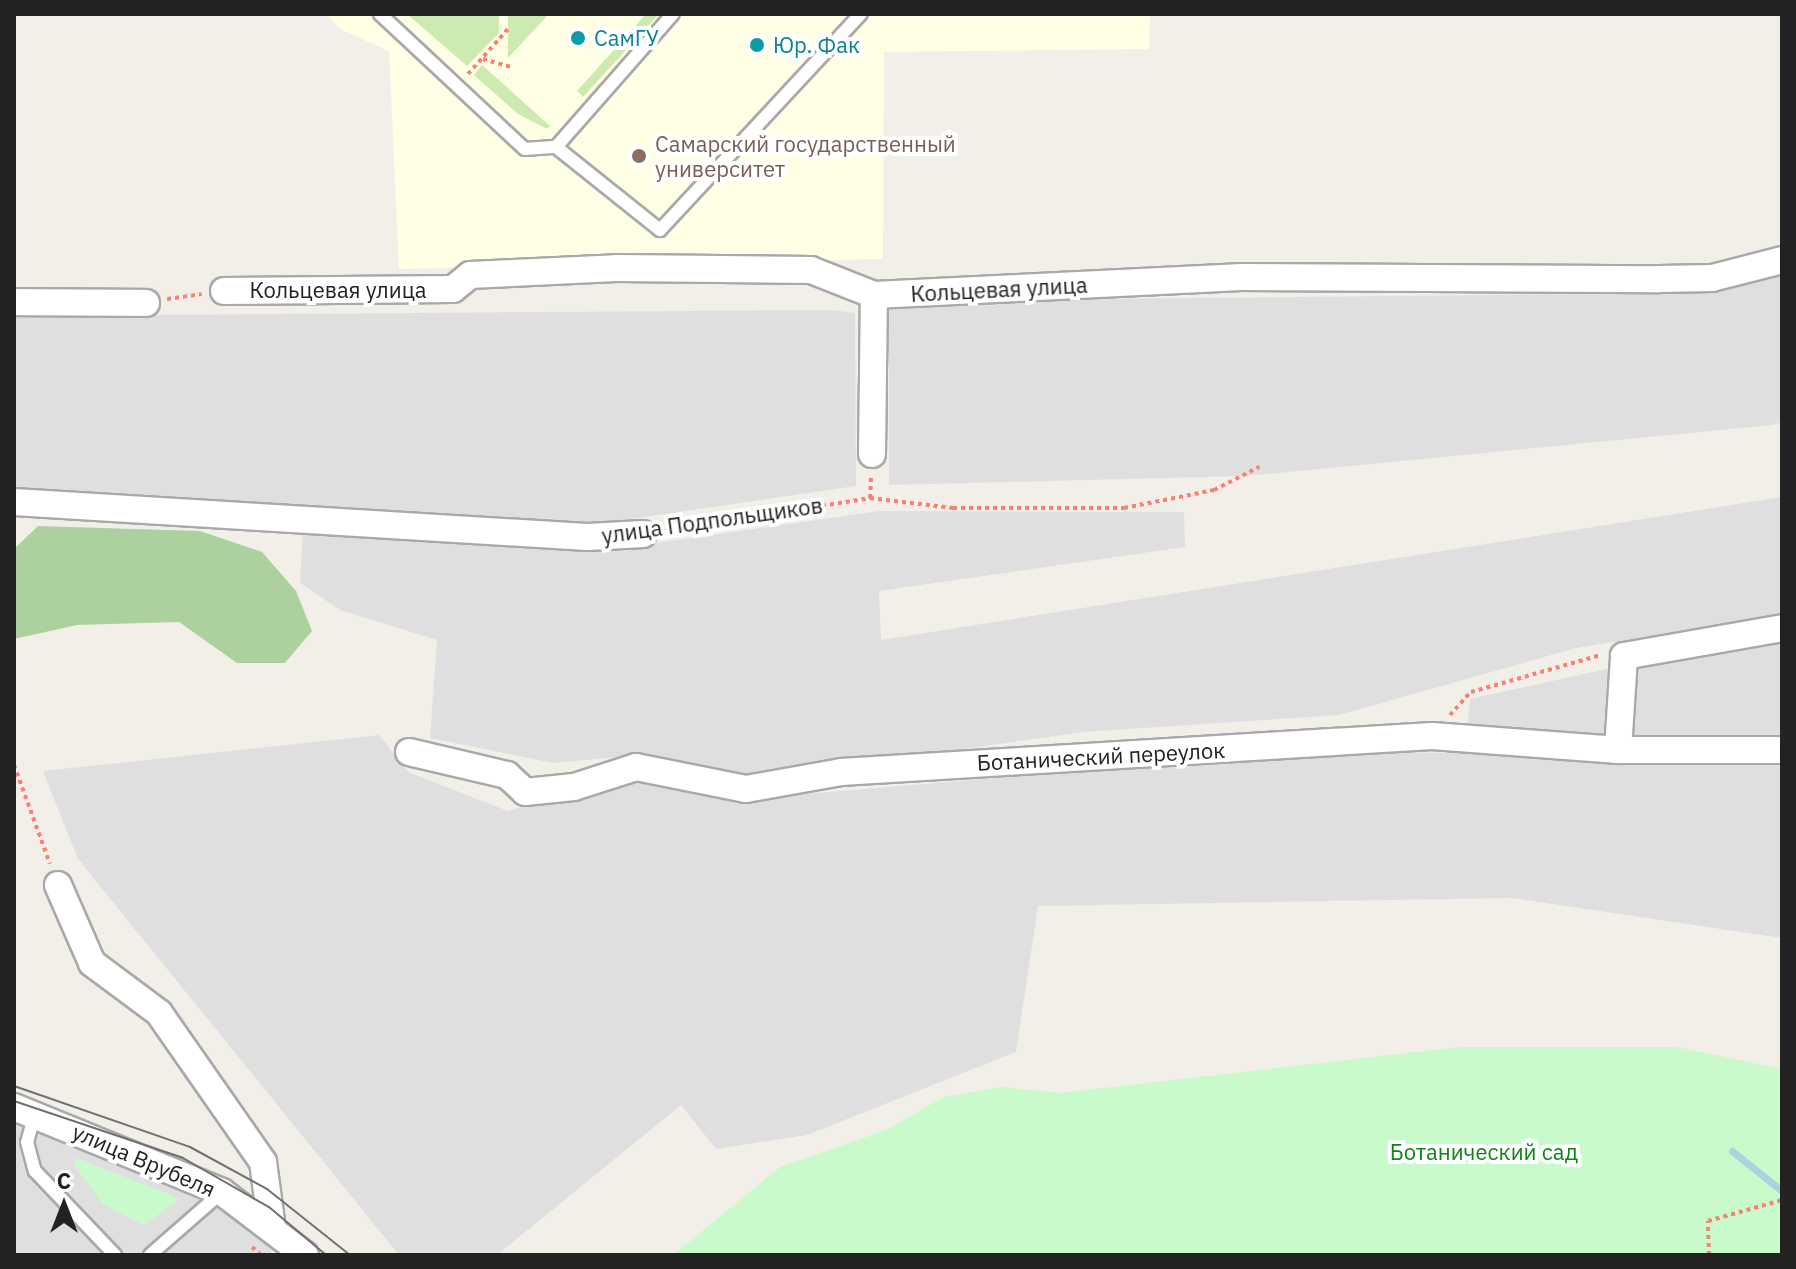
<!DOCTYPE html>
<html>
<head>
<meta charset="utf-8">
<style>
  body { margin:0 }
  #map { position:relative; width:1796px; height:1269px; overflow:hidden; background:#f2efe9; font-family:"IBM Plex Sans",sans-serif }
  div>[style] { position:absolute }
  .residential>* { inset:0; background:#e0dfdf }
  .education>* { inset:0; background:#ffffe5 }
  .grass>* { inset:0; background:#cdebb0 }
  .forest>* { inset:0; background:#add19e }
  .park>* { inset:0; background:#c8facc }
  .stream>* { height:7px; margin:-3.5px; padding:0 3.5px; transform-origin:3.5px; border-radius:3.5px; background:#aad3df }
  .path>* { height:4px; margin-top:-2px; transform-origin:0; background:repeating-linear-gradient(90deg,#fa8072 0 4px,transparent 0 8px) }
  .roads { filter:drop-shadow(2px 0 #a9a9a9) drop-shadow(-2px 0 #a9a9a9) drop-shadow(0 2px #a9a9a9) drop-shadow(0 -2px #a9a9a9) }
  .service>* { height:12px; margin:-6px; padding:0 6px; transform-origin:6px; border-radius:6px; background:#fff }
  .minor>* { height:26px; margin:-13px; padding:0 13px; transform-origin:13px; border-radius:13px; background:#fff }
  .tram>* { height:2px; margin:-1px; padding:0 1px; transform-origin:1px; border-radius:1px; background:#707070 }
  .dots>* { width:22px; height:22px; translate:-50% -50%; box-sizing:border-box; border:4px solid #fff; border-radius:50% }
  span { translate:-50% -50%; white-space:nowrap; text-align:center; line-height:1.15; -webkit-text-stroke:8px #fff; paint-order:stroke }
  .culture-label { font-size:22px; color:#0d838f }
  .left { translate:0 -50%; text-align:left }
  .education-label { font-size:22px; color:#785e54 }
  .street-label { font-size:22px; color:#222 }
  .park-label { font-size:22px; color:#0c8416 }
  .frame { position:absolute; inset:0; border:16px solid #222; pointer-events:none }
  .north { position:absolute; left:24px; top:1165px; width:80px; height:80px; -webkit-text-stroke:6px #fff; paint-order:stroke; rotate:0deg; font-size:22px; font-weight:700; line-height:32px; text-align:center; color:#222 }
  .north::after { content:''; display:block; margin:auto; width:28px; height:36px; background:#222; clip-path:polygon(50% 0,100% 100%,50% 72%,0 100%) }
</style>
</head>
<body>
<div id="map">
  <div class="residential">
    <i style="clip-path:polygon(1782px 271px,1782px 422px,1773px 425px,1246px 476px,889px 485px,889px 301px,1716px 293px)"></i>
    <i style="clip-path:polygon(831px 310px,855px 313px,856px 486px,603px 523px,14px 494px,14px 316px)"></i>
    <i style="clip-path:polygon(1782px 497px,1782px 615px,1576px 648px,1339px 715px,1083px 732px,737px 781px,639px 755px,553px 763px,430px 738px,437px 640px,340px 610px,300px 583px,303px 534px,600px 551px,880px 511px,1184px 512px,1185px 547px,879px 591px,881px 640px)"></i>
    <i style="clip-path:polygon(1782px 630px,1782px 743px,1631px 745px,1633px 663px)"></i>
    <i style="clip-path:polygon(1611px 668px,1608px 744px,1468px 724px,1470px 699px)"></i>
    <i style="clip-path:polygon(379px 735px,408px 772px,508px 811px,639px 771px,756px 798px,1321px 751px,1782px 758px,1782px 938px,1512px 898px,1038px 906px,1016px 1052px,807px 1135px,716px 1149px,681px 1105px,497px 1255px,399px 1255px,78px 859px,43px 771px)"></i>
    <i style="clip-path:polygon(14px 1115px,114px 1149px,272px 1231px,271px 1255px,14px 1255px)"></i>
  </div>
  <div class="education">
    <i style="clip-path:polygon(326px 14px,1150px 14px,1149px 49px,884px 52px,883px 259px,399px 269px,389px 51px,342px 30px)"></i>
  </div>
  <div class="grass">
    <i style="clip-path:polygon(407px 14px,499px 14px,499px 33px,467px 66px)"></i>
    <i style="clip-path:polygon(508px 14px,549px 14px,508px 58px)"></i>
    <i style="clip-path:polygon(646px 14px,659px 14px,583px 97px,577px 91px)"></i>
    <i style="clip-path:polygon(482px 65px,550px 126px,547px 129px,518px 114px,474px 75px)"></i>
  </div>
  <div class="forest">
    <i style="clip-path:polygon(38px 526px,200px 531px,262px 552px,296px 591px,312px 631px,285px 663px,237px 663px,179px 622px,77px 625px,14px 639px,14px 549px)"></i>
  </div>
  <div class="park">
    <i style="clip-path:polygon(1459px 1047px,1677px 1047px,1782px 1069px,1782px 1255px,673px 1255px,780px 1167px,886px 1130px,944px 1097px,1001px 1087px,1061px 1093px)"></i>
    <i style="clip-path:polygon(77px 1158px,181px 1199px,143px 1225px,103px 1204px,74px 1165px)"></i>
  </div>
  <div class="stream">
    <i style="left:1732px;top:1151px;width:64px;rotate:38.7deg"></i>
  </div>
  <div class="path">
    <i style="left:483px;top:59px;width:29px;rotate:16deg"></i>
    <i style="left:468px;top:74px;width:60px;rotate:-48.4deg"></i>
    <i style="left:167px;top:299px;width:35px;rotate:-8deg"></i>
    <i style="left:870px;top:498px;width:22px;rotate:-87deg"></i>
    <i style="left:664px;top:531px;width:209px;rotate:-9.1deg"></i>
    <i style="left:870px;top:498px;width:84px;rotate:6.9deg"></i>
    <i style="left:953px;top:508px;width:171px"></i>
    <i style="left:1124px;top:508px;width:92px;rotate:-11.3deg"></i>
    <i style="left:1214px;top:490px;width:51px;rotate:-27.1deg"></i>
    <i style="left:1450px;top:715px;width:31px;rotate:-48deg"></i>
    <i style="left:1471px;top:692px;width:135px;rotate:-15.9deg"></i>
    <i style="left:14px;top:765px;width:105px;rotate:70deg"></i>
    <i style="left:252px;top:1247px;width:12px;rotate:42deg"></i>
    <i style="left:1709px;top:1255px;width:34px;rotate:-92deg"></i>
    <i style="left:1708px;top:1221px;width:77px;rotate:-15.8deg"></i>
  </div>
  <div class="roads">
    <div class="service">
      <i style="left:380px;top:14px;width:198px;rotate:43deg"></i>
      <i style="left:525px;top:149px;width:31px;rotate:-4deg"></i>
      <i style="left:556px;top:147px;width:133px;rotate:38.6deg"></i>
      <i style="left:660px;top:230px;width:295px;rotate:-47.1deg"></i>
      <i style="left:556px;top:147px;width:177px;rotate:-48.7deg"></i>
      <i style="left:35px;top:1113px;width:30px;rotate:105deg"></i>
      <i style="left:27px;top:1142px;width:30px;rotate:75deg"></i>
      <i style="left:35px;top:1171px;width:116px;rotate:46.4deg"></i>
      <i style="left:150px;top:1255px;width:96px;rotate:-41.2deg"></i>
    </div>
    <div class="minor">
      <i style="left:224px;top:291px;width:229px;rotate:-0.5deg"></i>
      <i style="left:453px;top:289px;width:22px;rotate:-39deg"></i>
      <i style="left:470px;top:275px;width:146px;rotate:-2.7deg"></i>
      <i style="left:616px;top:268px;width:195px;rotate:0.6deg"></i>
      <i style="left:811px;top:270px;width:68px;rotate:21.6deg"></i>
      <i style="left:874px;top:295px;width:368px;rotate:-2.8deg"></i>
      <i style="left:1242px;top:277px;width:417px;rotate:0.3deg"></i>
      <i style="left:1659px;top:279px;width:53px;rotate:-1.1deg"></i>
      <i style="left:1712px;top:278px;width:72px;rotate:-14.4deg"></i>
      <i style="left:14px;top:302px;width:132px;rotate:0.4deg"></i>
      <i style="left:872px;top:454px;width:159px;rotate:-89.3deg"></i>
      <i style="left:14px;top:502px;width:574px;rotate:3.5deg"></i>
      <i style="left:587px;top:537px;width:56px;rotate:-3.1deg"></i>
      <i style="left:1618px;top:750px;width:94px;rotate:-86.3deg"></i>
      <i style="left:1624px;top:656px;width:160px;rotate:-10deg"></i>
      <i style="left:409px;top:752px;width:101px;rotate:13.2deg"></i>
      <i style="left:507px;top:775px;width:25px;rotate:43deg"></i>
      <i style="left:525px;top:792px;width:49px;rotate:-5.8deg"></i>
      <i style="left:574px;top:787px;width:65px;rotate:-17.9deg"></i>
      <i style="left:636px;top:767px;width:112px;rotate:11.3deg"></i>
      <i style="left:746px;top:789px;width:97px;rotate:-10.1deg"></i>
      <i style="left:841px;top:772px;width:592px;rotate:-3.49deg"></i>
      <i style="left:1432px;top:736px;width:187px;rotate:4.3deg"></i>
      <i style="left:1618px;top:750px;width:164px"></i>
      <i style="left:58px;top:885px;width:85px;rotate:66.4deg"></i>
      <i style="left:92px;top:963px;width:84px;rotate:36.7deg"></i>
      <i style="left:159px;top:1013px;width:182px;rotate:55.1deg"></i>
      <i style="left:263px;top:1162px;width:68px;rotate:82.3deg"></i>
      <i style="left:14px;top:1107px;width:225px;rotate:22.2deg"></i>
      <i style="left:222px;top:1192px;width:104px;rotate:37.2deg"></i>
    </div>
  </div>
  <div class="tram">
    <i style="left:14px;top:1086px;width:186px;rotate:19.1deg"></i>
    <i style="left:190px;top:1147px;width:88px;rotate:28.6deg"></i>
    <i style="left:267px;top:1189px;width:106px;rotate:38.5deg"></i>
    <i style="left:14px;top:1101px;width:178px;rotate:18.6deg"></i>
    <i style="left:183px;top:1158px;width:99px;rotate:29.7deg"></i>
    <i style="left:269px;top:1207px;width:75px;rotate:40.1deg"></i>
  </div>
  <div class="dots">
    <i style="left:578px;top:38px;background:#0f9aa8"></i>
    <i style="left:757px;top:45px;background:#0f9aa8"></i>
    <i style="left:639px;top:156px;background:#8d6e63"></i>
  </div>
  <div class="culture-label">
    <span class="left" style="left:594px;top:38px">СамГУ</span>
    <span class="left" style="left:773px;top:45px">Юр. Фак</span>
  </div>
  <div class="education-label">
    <span class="left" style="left:655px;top:156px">Самарский государственный<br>университет</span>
  </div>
  <div class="street-label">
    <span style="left:999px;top:289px;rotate:-3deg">Кольцевая улица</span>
    <span style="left:338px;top:290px">Кольцевая улица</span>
    <span style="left:712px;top:520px;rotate:-8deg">улица Подпольщиков</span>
    <span style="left:1101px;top:756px;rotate:-3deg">Ботанический переулок</span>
    <span style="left:144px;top:1160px;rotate:23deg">улица Врубеля</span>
  </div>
  <div class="park-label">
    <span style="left:1484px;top:1152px">Ботанический сад</span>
  </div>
  <div class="frame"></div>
  <div class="north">С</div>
</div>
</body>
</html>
